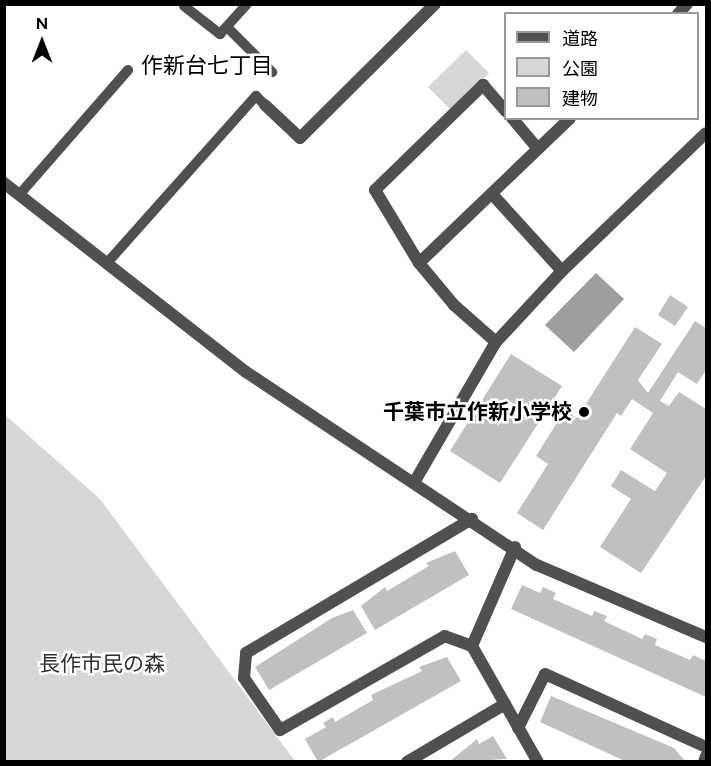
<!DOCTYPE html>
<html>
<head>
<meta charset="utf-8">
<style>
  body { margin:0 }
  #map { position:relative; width:711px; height:766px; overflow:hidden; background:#fff; font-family:Figtree,"Noto Sans JP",sans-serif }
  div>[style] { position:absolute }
  .green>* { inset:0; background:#d7d7d7 }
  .water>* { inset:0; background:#9e9e9e }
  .building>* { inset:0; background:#c0c0c0 }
  .lane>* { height:10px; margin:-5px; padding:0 5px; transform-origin:5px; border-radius:5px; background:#505050 }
  .street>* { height:12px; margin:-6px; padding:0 6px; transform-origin:6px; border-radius:6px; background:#505050 }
  .dots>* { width:16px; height:16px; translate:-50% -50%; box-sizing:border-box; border:3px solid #fff; border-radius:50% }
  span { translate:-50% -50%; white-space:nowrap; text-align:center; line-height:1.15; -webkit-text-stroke:5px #fff; paint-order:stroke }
  .poi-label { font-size:21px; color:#000; font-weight:700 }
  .right { translate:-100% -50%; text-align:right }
  .park-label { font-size:21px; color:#2e2e2e }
  .neighbourhood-label { font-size:22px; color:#000 }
  .frame { position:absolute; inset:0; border:6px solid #000; pointer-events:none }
  .legend { position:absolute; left:504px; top:12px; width:195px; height:108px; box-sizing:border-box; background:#fff; border:2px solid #999; margin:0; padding:8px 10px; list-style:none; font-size:18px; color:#000 }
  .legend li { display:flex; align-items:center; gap:12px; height:30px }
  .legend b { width:30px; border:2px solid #999 }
  .north { position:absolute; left:12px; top:12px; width:60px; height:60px; -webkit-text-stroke:4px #fff; paint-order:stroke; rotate:0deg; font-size:16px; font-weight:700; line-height:24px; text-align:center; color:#000 }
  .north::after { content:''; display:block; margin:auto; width:21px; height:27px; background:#000; clip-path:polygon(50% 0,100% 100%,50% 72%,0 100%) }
</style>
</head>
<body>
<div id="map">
  <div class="green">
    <i style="clip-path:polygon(466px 50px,489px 73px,451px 110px,428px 87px)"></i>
    <i style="clip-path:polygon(4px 414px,100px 499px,295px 761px,5px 761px)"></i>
  </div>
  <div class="water">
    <i style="clip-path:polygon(596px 273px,624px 299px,574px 352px,545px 325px)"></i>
  </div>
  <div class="building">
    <i style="clip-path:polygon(670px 295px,688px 307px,675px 326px,658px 315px)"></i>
    <i style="clip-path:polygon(695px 321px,706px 328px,706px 370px,697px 384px,678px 372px,660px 401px,669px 406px,679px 392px,706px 409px,706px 476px,641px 573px,600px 547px,631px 499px,611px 486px,621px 470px,655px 491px,667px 473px,630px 449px,653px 413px,632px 399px,621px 416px,617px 413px,543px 530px,517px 513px,548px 464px,536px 456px,565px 410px,577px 418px,635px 327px,662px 344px,638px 380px,648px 393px)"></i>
    <i style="clip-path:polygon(511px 354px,562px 386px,500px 483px,450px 451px)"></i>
    <i style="clip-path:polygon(455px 551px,469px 575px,375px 630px,361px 606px,385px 587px,387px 591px,429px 566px,426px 563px)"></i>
    <i style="clip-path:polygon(522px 585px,540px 593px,543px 587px,556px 593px,553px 599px,592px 616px,594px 611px,607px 616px,604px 621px,642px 639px,645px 634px,657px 639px,655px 645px,690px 660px,693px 655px,706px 661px,706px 697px,511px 609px)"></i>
    <i style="clip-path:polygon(353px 610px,367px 633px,269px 690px,255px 667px,332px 618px)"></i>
    <i style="clip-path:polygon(447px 657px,461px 681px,318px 762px,305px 739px,326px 727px,323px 723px,333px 717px,335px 722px,373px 700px,371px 695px,422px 671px,419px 667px)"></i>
    <i style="clip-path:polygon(551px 696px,674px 748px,686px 762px,627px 762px,540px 722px)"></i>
    <i style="clip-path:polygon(493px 736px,507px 759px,449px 762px,477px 739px,479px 744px)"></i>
  </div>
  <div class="lane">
    <i style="left:184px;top:6px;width:46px;rotate:37.9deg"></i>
    <i style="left:220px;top:34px;width:40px;rotate:-48deg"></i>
    <i style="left:227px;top:27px;width:64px;rotate:45deg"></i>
    <i style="left:19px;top:195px;width:166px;rotate:-48.9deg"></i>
    <i style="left:107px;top:263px;width:224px;rotate:-48.3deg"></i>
    <i style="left:256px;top:96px;width:13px;rotate:45deg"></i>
  </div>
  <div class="street">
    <i style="left:678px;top:14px;width:13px;rotate:-48deg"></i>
    <i style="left:265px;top:105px;width:48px;rotate:43.3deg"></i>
    <i style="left:300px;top:138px;width:190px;rotate:-44.8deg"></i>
    <i style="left:512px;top:118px;width:40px;rotate:50deg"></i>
    <i style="left:4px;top:183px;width:307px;rotate:38deg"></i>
    <i style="left:246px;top:372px;width:349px;rotate:33.6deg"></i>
    <i style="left:537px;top:565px;width:184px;rotate:23.1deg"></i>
    <i style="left:492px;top:194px;width:104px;rotate:47.7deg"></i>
    <i style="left:419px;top:263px;width:209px;rotate:-43.8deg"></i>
    <i style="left:496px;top:342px;width:56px;rotate:-138.6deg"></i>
    <i style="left:454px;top:305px;width:55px;rotate:-129.8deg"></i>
    <i style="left:419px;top:263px;width:85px;rotate:-121.1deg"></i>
    <i style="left:375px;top:190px;width:151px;rotate:-44.2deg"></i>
    <i style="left:483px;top:85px;width:35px;rotate:49deg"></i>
    <i style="left:415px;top:481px;width:161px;rotate:-59.8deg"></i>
    <i style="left:496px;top:342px;width:97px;rotate:-47.1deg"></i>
    <i style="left:562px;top:271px;width:199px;rotate:-43.8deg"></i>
    <i style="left:515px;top:547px;width:108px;rotate:113.5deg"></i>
    <i style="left:472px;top:646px;width:133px;rotate:60.4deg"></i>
    <i style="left:472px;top:646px;width:29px;rotate:-160deg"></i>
    <i style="left:445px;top:636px;width:190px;rotate:150.3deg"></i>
    <i style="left:280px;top:730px;width:63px;rotate:-124.7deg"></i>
    <i style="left:244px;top:678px;width:25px;rotate:-85deg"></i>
    <i style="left:246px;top:653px;width:263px;rotate:-30.7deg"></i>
    <i style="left:518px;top:728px;width:60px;rotate:-63.4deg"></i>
    <i style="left:545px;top:674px;width:177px;rotate:24.4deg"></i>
    <i style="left:407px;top:762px;width:114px;rotate:-30.6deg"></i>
    <i style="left:704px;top:762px;width:6px;rotate:-72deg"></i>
  </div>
  <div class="dots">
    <i style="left:584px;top:412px;background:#000"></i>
  </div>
  <div class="poi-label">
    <span class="right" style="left:572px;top:412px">千葉市立作新小学校</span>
  </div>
  <div class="park-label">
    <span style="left:102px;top:664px">長作市民の森</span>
  </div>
  <div class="neighbourhood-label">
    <span style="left:207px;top:66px">作新台七丁目</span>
  </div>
  <div class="frame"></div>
  <ul class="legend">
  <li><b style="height:8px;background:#505050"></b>道路</li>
  <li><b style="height:16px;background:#d7d7d7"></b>公園</li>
  <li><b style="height:16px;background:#c0c0c0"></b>建物</li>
  </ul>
  <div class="north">N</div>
</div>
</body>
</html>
